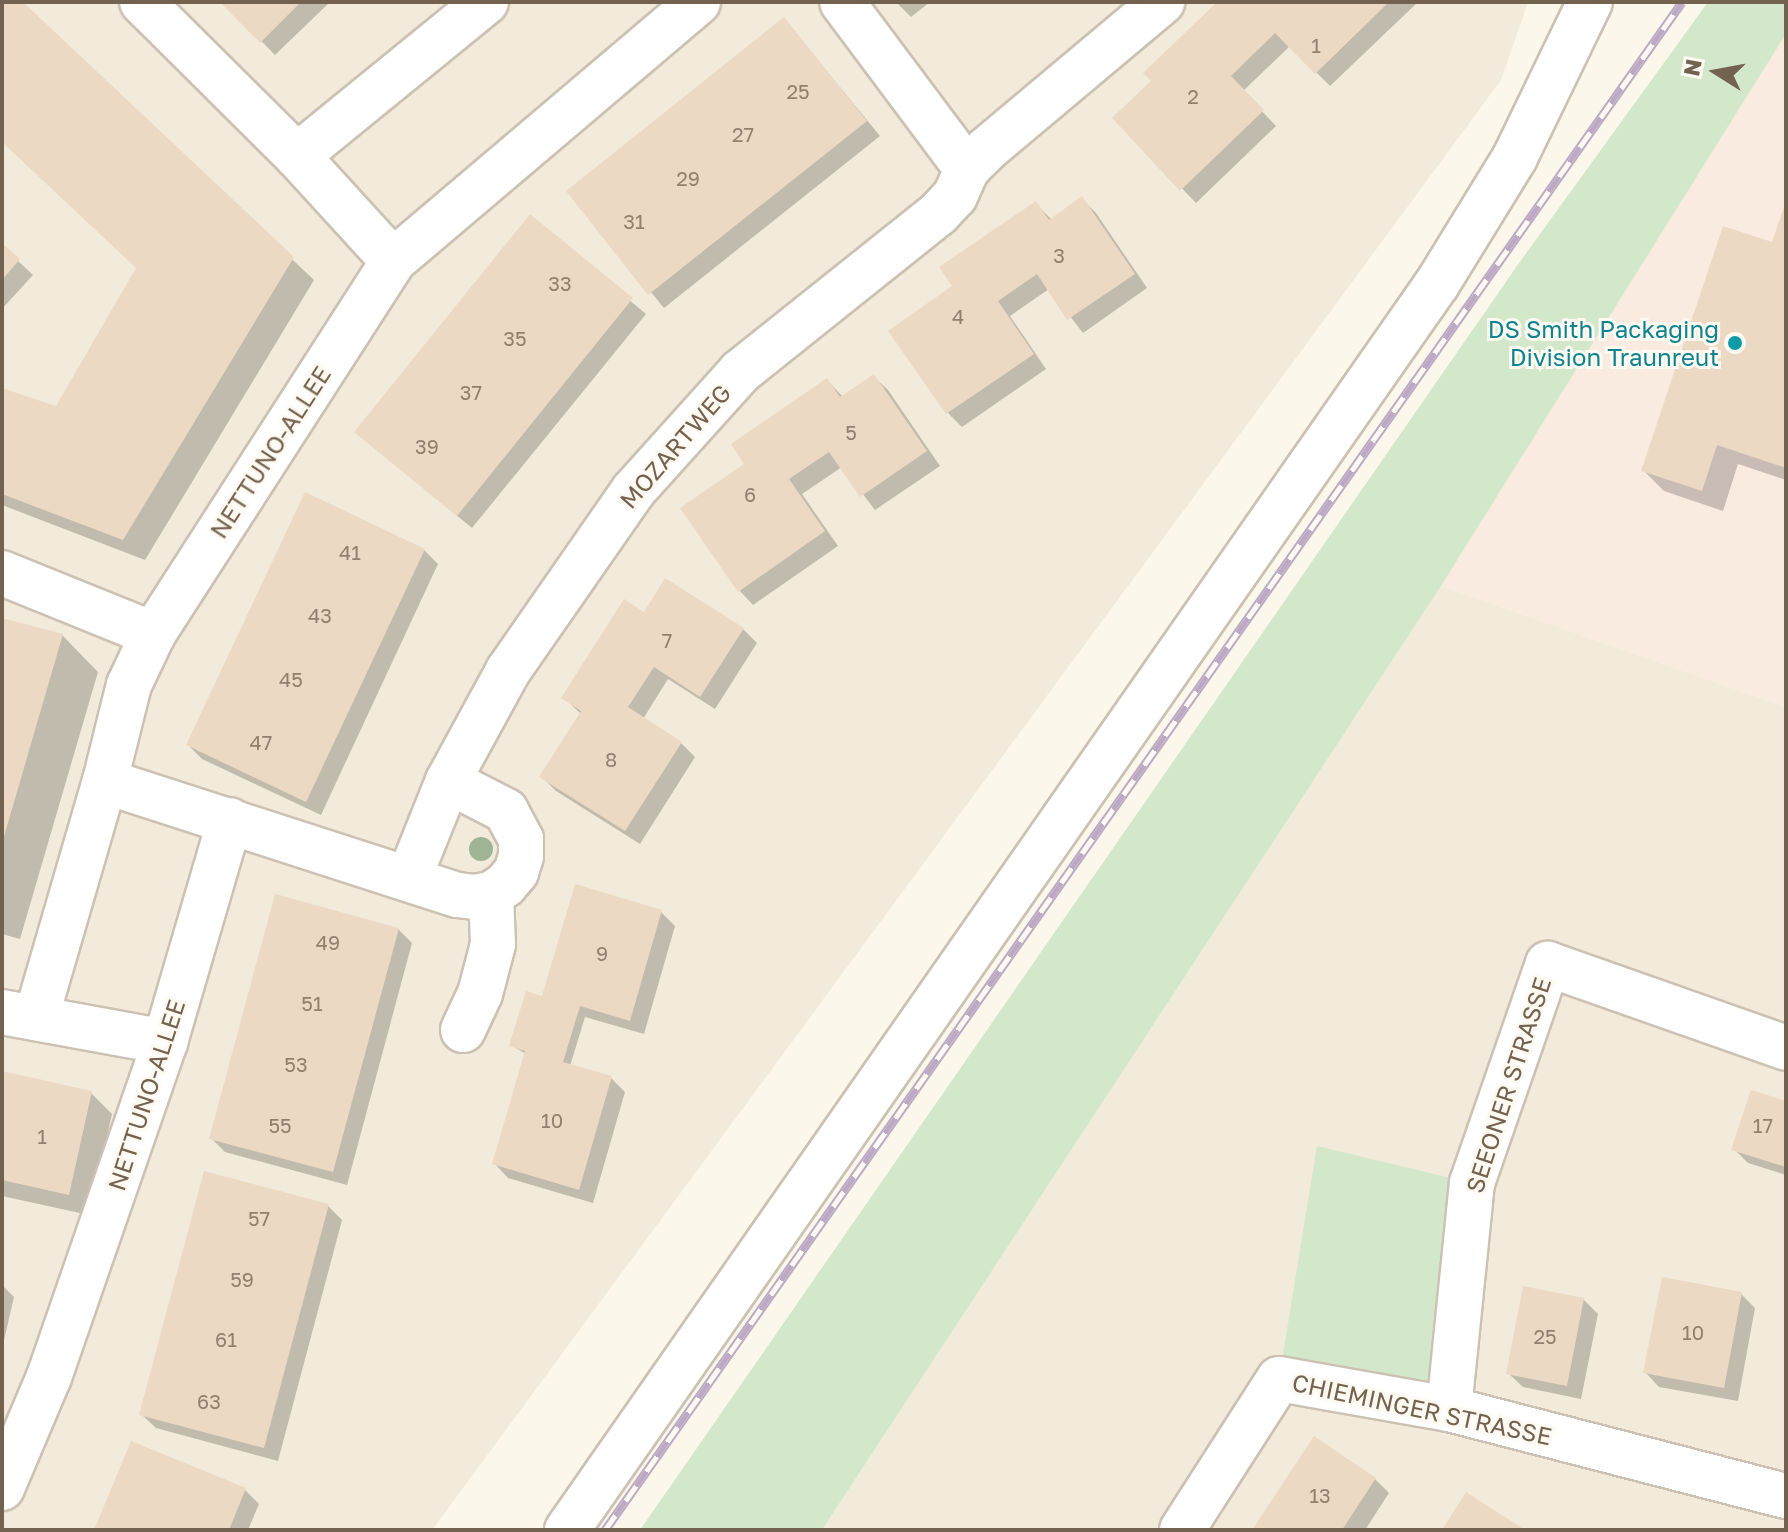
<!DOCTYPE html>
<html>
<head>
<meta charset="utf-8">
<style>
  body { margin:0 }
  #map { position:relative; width:1788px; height:1532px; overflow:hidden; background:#fbf7eb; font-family:"Golos Text",sans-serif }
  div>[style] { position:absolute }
  .residential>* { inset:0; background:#f2eada }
  .commercial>* { inset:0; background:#faebe1 }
  .green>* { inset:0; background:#d3e8cb }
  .shadow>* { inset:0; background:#0003 }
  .building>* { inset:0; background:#ecd9c4 }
  .roads { filter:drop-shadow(2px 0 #ccc1b2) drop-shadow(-2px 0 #ccc1b2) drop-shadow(0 2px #ccc1b2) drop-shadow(0 -2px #ccc1b2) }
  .minor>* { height:44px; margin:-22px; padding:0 22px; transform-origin:22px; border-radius:22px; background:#fff }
  .rail>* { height:9px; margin-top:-4.5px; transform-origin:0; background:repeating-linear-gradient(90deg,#fefaf2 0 18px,#bcaac5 0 36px); box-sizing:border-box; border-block:2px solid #bcaac5 }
  .trees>* { width:24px; height:24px; margin:-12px; border-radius:50%; background:#9fb494 }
  .dots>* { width:22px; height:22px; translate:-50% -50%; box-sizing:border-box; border:4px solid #fefaf2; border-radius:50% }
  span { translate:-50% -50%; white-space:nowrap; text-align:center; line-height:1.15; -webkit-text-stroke:6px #fefaf2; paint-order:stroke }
  .number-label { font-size:20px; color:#92806d }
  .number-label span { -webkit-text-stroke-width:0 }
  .culture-label { font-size:24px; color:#0d838f }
  .right { translate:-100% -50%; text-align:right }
  .street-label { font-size:24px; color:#746250 }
  .frame { position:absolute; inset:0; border:4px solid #746250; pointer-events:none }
  .north { position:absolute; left:1676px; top:32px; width:80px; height:80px; -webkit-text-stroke:6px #fefaf2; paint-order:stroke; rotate:281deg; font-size:22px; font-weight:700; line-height:32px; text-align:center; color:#746250 }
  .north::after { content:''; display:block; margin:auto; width:28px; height:36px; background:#746250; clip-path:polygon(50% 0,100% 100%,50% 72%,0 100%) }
</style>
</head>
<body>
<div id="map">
  <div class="residential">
    <i style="clip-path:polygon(2px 2px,1528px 2px,1501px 80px,432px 1530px,2px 1530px)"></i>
    <i style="clip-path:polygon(1441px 586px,1786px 707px,1786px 1530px,822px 1530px)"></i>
  </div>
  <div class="commercial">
    <i style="clip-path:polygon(1786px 34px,1786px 707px,1441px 586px)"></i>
  </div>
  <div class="green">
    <i style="clip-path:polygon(1708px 2px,1786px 2px,1786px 34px,1441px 586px,822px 1530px,640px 1530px,1519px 263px)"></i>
    <i style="clip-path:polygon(1317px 1146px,1472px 1183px,1449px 1409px,1279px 1379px)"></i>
  </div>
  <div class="shadow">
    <i style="clip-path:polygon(2px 2px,20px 2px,314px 280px,145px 560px,2px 505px,2px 390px,57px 409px,138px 268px,2px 140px)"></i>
    <i style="clip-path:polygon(223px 2px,330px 2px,275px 55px)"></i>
    <i style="clip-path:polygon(896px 2px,930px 2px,911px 17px)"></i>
    <i style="clip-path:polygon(1220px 2px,1418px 2px,1330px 86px,1290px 46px,1243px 91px,1276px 126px,1196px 203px,1115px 118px,1154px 81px)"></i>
    <i style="clip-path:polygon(784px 19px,880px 136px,664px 308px,568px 191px)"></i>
    <i style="clip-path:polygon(1082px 199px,1096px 213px,1147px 288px,1083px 333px,1049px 289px,1010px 316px,1046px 369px,962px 427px,948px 413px,891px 331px,955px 287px,1035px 203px,1052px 220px)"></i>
    <i style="clip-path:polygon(1786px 205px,1786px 480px,1738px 464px,1723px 511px,1664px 491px,1643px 470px,1773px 244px)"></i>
    <i style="clip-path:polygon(530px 217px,646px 314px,472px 528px,371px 445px)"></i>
    <i style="clip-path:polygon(2px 246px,33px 275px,2px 309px)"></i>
    <i style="clip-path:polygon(873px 376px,888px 390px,940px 466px,875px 510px,842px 467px,802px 494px,838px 546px,753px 605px,739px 590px,747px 464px,827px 380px,843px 397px)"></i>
    <i style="clip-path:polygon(424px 550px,438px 564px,321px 815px,202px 759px,188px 745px)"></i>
    <i style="clip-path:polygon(645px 615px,743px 629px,757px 643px,715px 709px,668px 679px,643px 719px,681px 743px,695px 757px,640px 844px,556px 791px,542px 777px,581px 714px,564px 698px)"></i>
    <i style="clip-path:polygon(2px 620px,62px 635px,98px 672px,20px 939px,2px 934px)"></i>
    <i style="clip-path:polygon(661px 912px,675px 926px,644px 1034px,585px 1017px,570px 1066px,611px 1078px,625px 1092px,593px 1203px,508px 1178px,494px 1163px,526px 1054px,511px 1045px,544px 998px)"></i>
    <i style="clip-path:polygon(398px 929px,412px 943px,347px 1185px,225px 1152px,211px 1138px)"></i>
    <i style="clip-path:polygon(2px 1073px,91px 1093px,112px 1114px,89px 1215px,2px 1196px)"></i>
    <i style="clip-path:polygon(1786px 1103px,1786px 1175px,1748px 1163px,1734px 1149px)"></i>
    <i style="clip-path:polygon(328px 1206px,342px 1220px,278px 1461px,156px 1428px,141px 1414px)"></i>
    <i style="clip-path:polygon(2px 1285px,14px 1297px,2px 1349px)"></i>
    <i style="clip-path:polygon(1741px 1294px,1755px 1308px,1738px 1401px,1659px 1387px,1645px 1372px)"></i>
    <i style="clip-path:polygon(1583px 1299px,1598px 1314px,1581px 1399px,1523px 1387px,1508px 1373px)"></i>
    <i style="clip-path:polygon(1375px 1479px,1389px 1493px,1365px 1530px,1255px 1530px)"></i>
    <i style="clip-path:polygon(245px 1490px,259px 1504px,248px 1530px,96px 1530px)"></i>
  </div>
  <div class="building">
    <i style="clip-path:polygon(2px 2px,23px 2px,294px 257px,123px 540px,2px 494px,2px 388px,56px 406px,136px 268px,2px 142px)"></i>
    <i style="clip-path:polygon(220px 2px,301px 2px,260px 43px)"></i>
    <i style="clip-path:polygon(1217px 2px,1389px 2px,1315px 74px,1275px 33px,1231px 76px,1264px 110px,1180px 191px,1112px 118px,1151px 81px,1143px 73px)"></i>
    <i style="clip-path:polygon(784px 17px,867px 121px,648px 295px,566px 191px)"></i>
    <i style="clip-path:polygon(1082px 196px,1135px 274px,1067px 320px,1037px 274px,998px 301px,1034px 354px,946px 414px,888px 331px,952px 286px,939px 267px,1036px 201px,1049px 220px)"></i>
    <i style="clip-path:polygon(1786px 201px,1786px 468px,1717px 445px,1702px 491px,1641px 471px,1723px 226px,1772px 242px)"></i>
    <i style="clip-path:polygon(530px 214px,633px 298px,457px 516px,354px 432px)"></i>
    <i style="clip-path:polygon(2px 243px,20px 259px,2px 280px)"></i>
    <i style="clip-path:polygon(874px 374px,927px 451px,860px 497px,829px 452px,789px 479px,825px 531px,738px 592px,680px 508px,744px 464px,731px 444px,827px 378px,840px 397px)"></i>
    <i style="clip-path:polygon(305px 492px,425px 549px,306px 802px,186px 745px)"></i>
    <i style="clip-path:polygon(665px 578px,744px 628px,700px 697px,654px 667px,628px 707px,682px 742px,625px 831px,539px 777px,581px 711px,561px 698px,624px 599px,644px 612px)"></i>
    <i style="clip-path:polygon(2px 618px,63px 634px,3px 840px,2px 840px)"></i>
    <i style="clip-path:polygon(575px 884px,662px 910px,630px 1021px,580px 1006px,563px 1062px,612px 1076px,579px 1190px,492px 1164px,525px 1051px,509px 1046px,526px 991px,542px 996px)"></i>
    <i style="clip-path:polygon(275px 894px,399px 928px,333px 1172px,209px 1139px)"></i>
    <i style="clip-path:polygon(2px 1071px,92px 1091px,69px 1195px,2px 1180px)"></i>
    <i style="clip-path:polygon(1751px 1090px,1786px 1101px,1786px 1167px,1731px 1150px)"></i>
    <i style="clip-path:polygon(204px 1171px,329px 1204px,264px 1448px,139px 1415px)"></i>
    <i style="clip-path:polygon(1662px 1277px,1742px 1292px,1724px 1388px,1643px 1373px)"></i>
    <i style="clip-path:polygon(1523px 1286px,1584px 1298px,1567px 1386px,1506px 1374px)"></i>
    <i style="clip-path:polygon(1314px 1436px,1376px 1478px,1342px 1530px,1252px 1530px)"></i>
    <i style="clip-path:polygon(131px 1441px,246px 1488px,229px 1530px,94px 1530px)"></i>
    <i style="clip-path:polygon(1466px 1492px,1525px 1530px,1442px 1530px)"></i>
  </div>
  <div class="roads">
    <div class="minor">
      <i style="left:142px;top:2px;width:218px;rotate:44.8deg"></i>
      <i style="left:842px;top:2px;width:209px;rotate:53.2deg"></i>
      <i style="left:393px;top:261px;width:400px;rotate:-40.3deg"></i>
      <i style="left:2px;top:573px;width:163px;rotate:22deg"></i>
      <i style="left:448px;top:781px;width:65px;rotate:27.3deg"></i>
      <i style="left:506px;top:811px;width:32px;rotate:62deg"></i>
      <i style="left:521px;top:839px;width:17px;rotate:90deg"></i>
      <i style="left:521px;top:856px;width:17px;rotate:107deg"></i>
      <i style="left:516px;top:872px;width:17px;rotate:130deg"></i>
      <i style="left:505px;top:885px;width:17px;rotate:147deg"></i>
      <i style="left:491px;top:894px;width:17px;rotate:170deg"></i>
      <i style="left:474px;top:897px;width:17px;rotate:-173deg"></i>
      <i style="left:457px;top:895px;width:370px;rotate:-162.1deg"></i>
      <i style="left:105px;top:781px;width:99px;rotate:-76deg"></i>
      <i style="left:129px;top:685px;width:56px;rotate:-64.8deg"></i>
      <i style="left:153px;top:634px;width:444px;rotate:-57.2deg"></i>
      <i style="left:393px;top:261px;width:142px;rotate:-132.4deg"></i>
      <i style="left:297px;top:156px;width:244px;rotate:-39.2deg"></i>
      <i style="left:409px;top:878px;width:105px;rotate:-68.1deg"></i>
      <i style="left:448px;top:781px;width:125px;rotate:-61.4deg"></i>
      <i style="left:508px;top:671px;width:219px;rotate:-55.2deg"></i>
      <i style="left:633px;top:491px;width:160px;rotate:-48deg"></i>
      <i style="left:740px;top:372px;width:253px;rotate:-38.6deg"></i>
      <i style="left:938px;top:214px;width:25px;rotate:-47deg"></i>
      <i style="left:955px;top:196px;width:30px;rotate:-66deg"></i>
      <i style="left:967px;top:169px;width:28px;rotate:-45deg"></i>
      <i style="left:987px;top:149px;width:229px;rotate:-40deg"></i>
      <i style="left:2px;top:1012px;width:166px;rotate:10.4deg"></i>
      <i style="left:36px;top:1018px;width:247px;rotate:-73.8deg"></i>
      <i style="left:463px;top:1030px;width:40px;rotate:-65deg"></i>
      <i style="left:480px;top:994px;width:52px;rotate:-75.4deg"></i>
      <i style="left:493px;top:944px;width:50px;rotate:-92.3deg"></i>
      <i style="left:1449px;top:1409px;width:227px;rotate:-84.2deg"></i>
      <i style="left:1472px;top:1183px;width:232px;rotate:-70.9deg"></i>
      <i style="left:1548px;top:964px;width:252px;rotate:19.4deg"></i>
      <i style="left:2px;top:1488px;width:121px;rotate:-67.1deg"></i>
      <i style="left:49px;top:1377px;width:355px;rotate:-70.9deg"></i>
      <i style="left:165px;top:1042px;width:231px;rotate:-73.7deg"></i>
      <i style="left:567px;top:1530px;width:1520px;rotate:-55.08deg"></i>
      <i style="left:1437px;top:284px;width:149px;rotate:-58.4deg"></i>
      <i style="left:1515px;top:157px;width:172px;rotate:-64.2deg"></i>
      <i style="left:1182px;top:1530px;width:179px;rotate:-57.3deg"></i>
      <i style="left:1279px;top:1379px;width:173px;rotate:10deg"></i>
      <i style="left:1449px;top:1409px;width:348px;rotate:14.5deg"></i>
    </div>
  </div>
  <div class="rail">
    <i style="left:605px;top:1530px;width:1869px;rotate:-54.82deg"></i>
  </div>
  <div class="trees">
    <i style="left:481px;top:849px"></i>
  </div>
  <div class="dots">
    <i style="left:1735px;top:343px;background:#0f9aa8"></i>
  </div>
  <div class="number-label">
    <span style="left:1316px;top:45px">1</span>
    <span style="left:798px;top:91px">25</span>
    <span style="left:1193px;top:96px">2</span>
    <span style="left:743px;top:134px">27</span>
    <span style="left:688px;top:178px">29</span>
    <span style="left:634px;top:221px">31</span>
    <span style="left:1059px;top:255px">3</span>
    <span style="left:560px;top:283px">33</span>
    <span style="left:958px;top:316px">4</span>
    <span style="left:515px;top:338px">35</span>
    <span style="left:471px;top:392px">37</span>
    <span style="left:851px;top:432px">5</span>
    <span style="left:427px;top:446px">39</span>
    <span style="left:750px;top:494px">6</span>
    <span style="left:350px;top:552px">41</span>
    <span style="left:320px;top:615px">43</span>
    <span style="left:667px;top:640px">7</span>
    <span style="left:291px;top:679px">45</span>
    <span style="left:261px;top:742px">47</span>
    <span style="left:611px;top:759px">8</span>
    <span style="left:328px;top:942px">49</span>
    <span style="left:602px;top:953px">9</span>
    <span style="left:312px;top:1003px">51</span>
    <span style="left:296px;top:1064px">53</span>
    <span style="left:552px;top:1120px">10</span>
    <span style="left:280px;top:1125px">55</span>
    <span style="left:1763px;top:1125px">17</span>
    <span style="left:42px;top:1136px">1</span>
    <span style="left:259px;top:1218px">57</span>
    <span style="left:242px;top:1279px">59</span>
    <span style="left:1693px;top:1332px">10</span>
    <span style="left:1545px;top:1336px">25</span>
    <span style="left:226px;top:1339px">61</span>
    <span style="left:209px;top:1401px">63</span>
    <span style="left:1320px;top:1495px">13</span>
  </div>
  <div class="culture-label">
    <span class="right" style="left:1719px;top:343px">DS Smith Packaging<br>Division Traunreut</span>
  </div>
  <div class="street-label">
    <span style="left:675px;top:446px;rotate:-49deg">MOZARTWEG</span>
    <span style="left:270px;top:452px;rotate:-57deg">NETTUNO-ALLEE</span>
    <span style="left:1508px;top:1085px;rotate:-72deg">SEEONER STRASSE</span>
    <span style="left:146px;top:1095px;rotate:-72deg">NETTUNO-ALLEE</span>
    <span style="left:1422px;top:1409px;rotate:12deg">CHIEMINGER STRASSE</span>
  </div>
  <div class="frame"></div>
  <div class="north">N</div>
</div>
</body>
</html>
